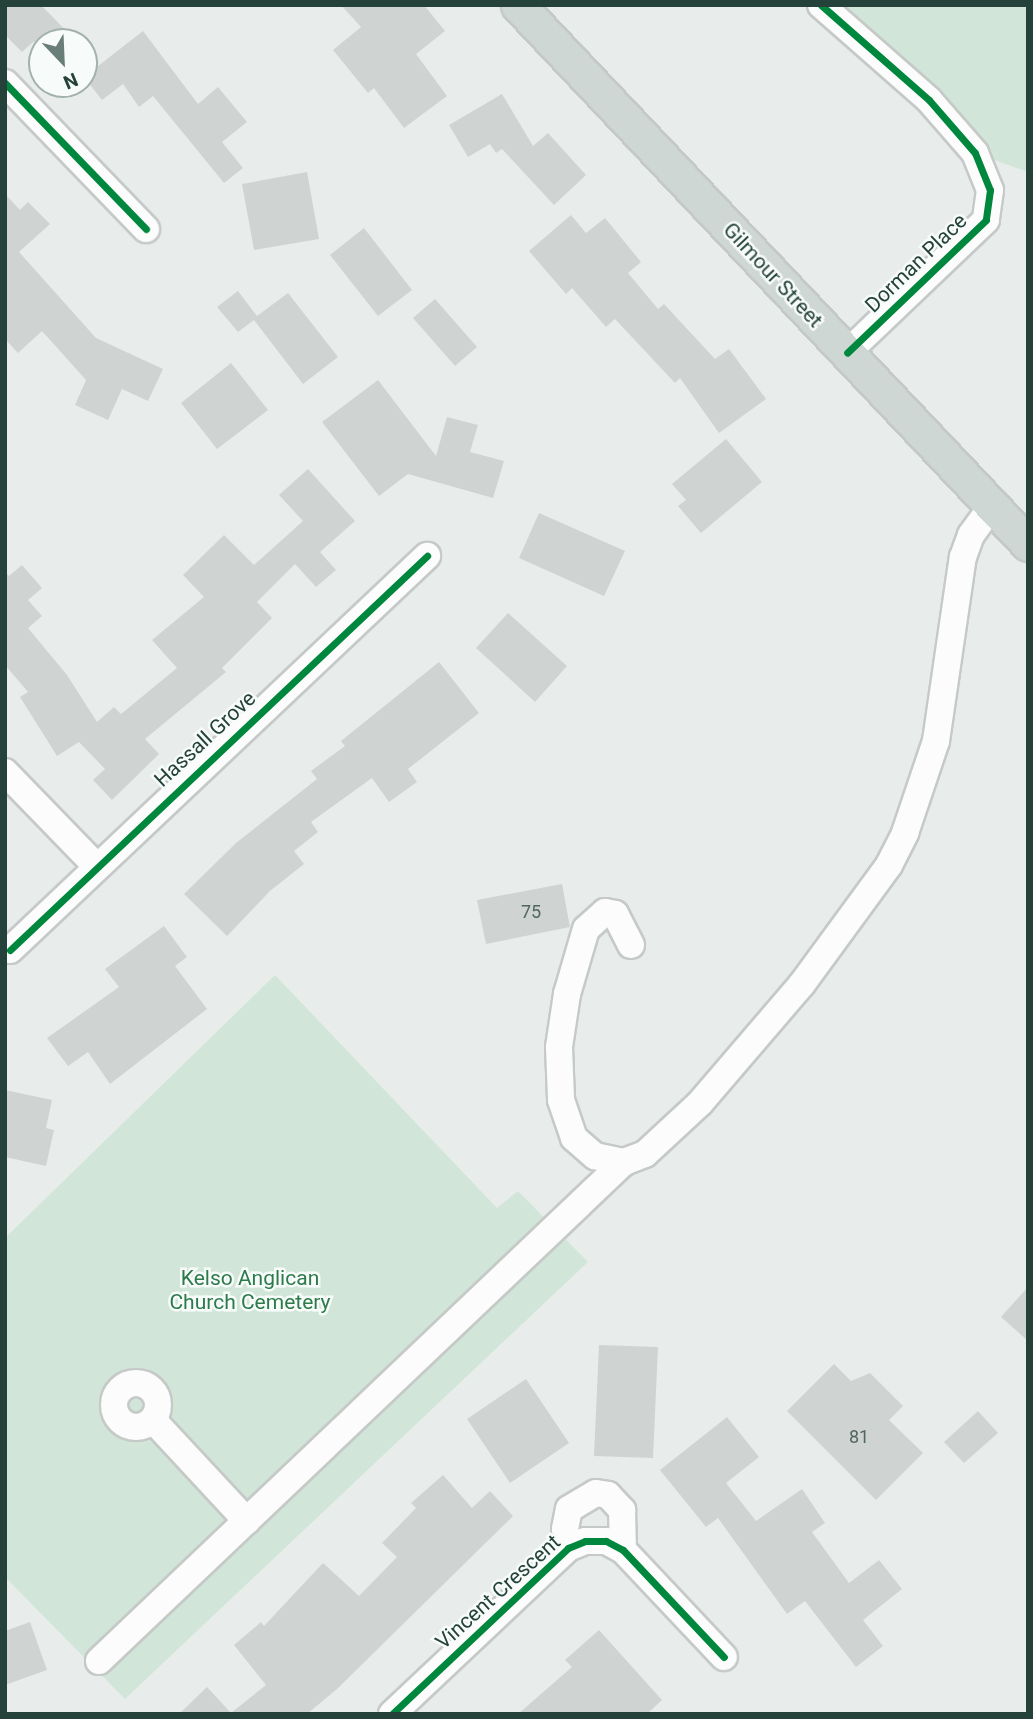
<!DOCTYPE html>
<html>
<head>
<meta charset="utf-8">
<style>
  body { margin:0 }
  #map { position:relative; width:1033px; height:1719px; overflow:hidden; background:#e8edeb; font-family:Roboto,sans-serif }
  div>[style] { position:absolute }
  .green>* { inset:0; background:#d1e6d8 }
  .building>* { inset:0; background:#cfd4d2 }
  .roads { filter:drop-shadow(2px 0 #c5cac8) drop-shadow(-2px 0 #c5cac8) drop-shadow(0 2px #c5cac8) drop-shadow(0 -2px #c5cac8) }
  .minor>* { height:26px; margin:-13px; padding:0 13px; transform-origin:13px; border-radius:13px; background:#fcfcfc }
  .minor>.ring { margin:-13px; padding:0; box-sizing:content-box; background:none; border:26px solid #fcfcfc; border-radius:50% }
  .major>* { height:33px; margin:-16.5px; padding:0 16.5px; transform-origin:16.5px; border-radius:16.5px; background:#cfd7d5 }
  .cycleway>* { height:7px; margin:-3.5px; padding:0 3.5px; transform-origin:3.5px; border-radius:3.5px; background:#00873e }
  span { translate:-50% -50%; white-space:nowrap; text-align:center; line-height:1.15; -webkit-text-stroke:5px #f7fbf9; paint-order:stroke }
  .number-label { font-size:18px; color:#506761 }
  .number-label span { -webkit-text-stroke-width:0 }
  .street-label { font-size:21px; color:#24423a }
  .park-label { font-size:21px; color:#2d7a4b }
  .frame { position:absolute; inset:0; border:7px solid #24423a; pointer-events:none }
  .north { position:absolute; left:28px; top:28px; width:70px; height:70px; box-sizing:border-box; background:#f7fbf9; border:2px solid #a3b1ad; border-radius:50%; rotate:157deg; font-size:19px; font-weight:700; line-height:28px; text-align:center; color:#24423a }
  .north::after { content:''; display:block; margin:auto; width:24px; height:32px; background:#697e78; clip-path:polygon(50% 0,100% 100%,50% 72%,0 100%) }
</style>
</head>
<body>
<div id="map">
  <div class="green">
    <i style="clip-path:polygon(821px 5px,1028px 5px,1028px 172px,975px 153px)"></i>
    <i style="clip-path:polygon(275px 975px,497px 1208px,518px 1191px,588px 1262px,125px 1699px,5px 1577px,5px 1238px)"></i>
  </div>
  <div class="building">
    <i style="clip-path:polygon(5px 5px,41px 5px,77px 42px,33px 42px,22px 52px,5px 35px)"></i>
    <i style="clip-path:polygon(341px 5px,424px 5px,445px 31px,416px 54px,447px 96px,404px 128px,374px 88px,368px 93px,333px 50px,361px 27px)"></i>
    <i style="clip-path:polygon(143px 31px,198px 104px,218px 87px,247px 122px,222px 142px,243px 168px,224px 183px,153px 96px,139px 107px,123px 84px,102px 100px,84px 77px)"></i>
    <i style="clip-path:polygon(502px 94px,533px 146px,548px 133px,586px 175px,554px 205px,502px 149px,496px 153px,490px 144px,468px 157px,449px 125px)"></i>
    <i style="clip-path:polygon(307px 172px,319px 239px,254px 250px,242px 184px)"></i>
    <i style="clip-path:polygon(5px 194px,20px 210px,28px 202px,50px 224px,19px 252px,96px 338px,163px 369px,148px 401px,122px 389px,108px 420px,75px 405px,86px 380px,42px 331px,18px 353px,5px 339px)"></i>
    <i style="clip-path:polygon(571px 215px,586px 233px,605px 218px,641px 262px,628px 273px,658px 309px,664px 304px,715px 359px,729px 349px,766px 399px,719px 433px,680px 378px,675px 383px,615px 319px,606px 327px,572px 288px,566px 294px,529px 251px)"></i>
    <i style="clip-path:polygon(364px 228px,412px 290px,378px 316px,330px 255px)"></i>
    <i style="clip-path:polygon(238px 291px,257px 316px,288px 293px,338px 357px,303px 384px,254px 320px,238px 332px,217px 307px)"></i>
    <i style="clip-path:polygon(435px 299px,477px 347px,455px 366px,413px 318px)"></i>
    <i style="clip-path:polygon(231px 363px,268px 410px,217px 449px,181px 403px)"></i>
    <i style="clip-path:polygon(378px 380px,436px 456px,447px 417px,478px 425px,470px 452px,504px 461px,493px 498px,408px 474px,379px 496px,322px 422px)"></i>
    <i style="clip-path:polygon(726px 439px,762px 482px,701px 533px,678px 506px,686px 500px,672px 484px)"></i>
    <i style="clip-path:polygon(308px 469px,355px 521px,320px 552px,336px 570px,316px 587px,295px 564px,257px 602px,272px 618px,222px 668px,226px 672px,145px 739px,159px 754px,112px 800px,93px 780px,105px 769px,79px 742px,57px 756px,20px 697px,28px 692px,5px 665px,5px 572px,9px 576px,22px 565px,42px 588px,28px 600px,42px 616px,28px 628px,67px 675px,97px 722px,114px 707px,121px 714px,177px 668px,152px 640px,204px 597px,183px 575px,224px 535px,254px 565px,303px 521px,279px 495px)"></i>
    <i style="clip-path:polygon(539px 513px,625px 551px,604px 596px,519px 558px)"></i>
    <i style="clip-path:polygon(508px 613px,567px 666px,535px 702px,476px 648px)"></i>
    <i style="clip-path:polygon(439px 662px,479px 713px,408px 769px,417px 782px,389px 802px,372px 778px,311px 822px,318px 832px,294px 851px,304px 864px,270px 891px,227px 936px,184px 894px,236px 843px,317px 779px,311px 771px,345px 746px,341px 741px)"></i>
    <i style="clip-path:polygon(562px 884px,570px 927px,486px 944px,477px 900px)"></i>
    <i style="clip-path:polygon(164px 926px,187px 957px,175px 966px,207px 1009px,110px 1084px,88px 1052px,68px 1066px,47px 1038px,119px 987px,105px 969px)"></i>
    <i style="clip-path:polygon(5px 1090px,52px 1100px,46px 1128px,54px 1130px,46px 1166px,5px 1157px)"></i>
    <i style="clip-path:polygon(1028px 1287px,1028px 1341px,1001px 1317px)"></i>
    <i style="clip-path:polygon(599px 1345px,658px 1347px,653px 1458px,594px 1456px)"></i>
    <i style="clip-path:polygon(834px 1364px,851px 1381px,870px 1373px,903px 1406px,889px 1420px,923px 1453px,876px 1500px,787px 1411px)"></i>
    <i style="clip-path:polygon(526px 1379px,569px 1443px,510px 1483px,467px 1419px)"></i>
    <i style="clip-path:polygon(978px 1411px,998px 1433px,964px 1463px,944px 1442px)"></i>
    <i style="clip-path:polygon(727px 1417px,759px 1457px,726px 1483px,756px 1521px,802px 1489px,825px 1523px,812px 1532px,849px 1583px,879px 1560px,902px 1589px,863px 1620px,883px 1646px,856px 1667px,805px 1601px,787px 1614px,718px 1518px,706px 1527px,660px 1470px)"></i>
    <i style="clip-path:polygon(443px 1475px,472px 1508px,490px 1491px,513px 1516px,337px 1689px,307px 1714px,179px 1714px,207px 1687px,231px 1713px,266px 1685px,234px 1645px,261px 1622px,264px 1626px,323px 1563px,359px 1596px,397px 1557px,382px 1543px,416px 1508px,411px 1503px)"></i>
    <i style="clip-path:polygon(30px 1622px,47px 1670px,5px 1685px,5px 1631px)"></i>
    <i style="clip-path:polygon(599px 1630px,662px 1700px,647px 1714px,518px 1714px,572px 1667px,565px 1660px)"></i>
  </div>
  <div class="roads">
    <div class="minor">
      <i style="left:821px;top:5px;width:144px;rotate:41.3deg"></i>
      <i style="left:929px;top:100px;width:70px;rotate:49deg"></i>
      <i style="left:975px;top:153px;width:40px;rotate:68deg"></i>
      <i style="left:990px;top:190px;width:30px;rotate:98deg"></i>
      <i style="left:986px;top:220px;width:192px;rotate:136.3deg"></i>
      <i style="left:5px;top:83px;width:203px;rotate:46deg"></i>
      <i style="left:5px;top:772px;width:131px;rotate:45.9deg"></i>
      <i style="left:631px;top:945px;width:35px;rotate:-117deg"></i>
      <i style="left:615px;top:914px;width:10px;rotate:-169deg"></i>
      <i style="left:605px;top:912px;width:25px;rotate:138deg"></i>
      <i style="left:586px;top:929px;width:68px;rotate:106.3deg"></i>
      <i style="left:567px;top:994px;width:54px;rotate:98.6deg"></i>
      <i style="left:559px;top:1047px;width:53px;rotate:87.8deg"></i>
      <i style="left:561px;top:1100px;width:40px;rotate:71.1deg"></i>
      <i style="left:574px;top:1138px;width:28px;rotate:41deg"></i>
      <i style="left:595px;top:1156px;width:30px;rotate:12deg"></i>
      <i style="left:624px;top:1162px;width:22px;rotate:-21deg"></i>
      <i style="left:645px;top:1154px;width:75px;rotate:-42.8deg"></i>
      <i style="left:700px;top:1103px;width:157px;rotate:-49.4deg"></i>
      <i style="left:802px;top:984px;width:147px;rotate:-53.8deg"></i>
      <i style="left:889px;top:865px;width:36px;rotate:-63deg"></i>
      <i style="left:905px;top:833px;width:97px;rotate:-71.4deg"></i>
      <i style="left:936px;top:741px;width:186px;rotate:-81.7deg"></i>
      <i style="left:963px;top:557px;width:23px;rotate:-70deg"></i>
      <i style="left:971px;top:535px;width:36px;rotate:-54deg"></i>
      <i style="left:10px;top:950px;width:574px;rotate:-43.38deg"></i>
      <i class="ring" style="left:114px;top:1383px;width:18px;height:18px"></i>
      <i style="left:153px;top:1420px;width:138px;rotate:47.1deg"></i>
      <i style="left:568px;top:1548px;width:19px;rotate:-99deg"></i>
      <i style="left:565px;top:1529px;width:20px;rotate:-79deg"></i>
      <i style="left:569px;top:1509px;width:31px;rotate:-31deg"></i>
      <i style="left:596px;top:1493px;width:12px;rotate:9deg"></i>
      <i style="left:608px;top:1495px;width:21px;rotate:47deg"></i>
      <i style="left:622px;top:1510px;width:40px;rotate:88.6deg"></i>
      <i style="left:99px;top:1661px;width:724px;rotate:-43.55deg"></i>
      <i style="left:392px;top:1714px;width:242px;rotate:-43.3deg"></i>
      <i style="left:568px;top:1548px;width:18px;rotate:-22deg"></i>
      <i style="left:585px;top:1541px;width:21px"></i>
      <i style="left:606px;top:1541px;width:19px;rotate:28deg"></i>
      <i style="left:623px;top:1550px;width:147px;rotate:46.7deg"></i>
    </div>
    <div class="major">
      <i style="left:518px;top:5px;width:742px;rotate:46.58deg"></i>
    </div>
  </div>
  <div class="cycleway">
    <i style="left:821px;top:5px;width:144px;rotate:41.3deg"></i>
    <i style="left:929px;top:100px;width:70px;rotate:49deg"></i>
    <i style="left:975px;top:153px;width:40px;rotate:68deg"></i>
    <i style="left:990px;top:190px;width:30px;rotate:98deg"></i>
    <i style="left:986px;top:220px;width:192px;rotate:136.3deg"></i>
    <i style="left:5px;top:83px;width:203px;rotate:46deg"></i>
    <i style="left:10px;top:950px;width:574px;rotate:-43.38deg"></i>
    <i style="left:392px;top:1714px;width:242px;rotate:-43.3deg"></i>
    <i style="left:568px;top:1548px;width:18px;rotate:-22deg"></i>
    <i style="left:585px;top:1541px;width:21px"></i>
    <i style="left:606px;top:1541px;width:19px;rotate:28deg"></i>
    <i style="left:623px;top:1550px;width:147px;rotate:46.7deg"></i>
  </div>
  <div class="number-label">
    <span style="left:531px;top:912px">75</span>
    <span style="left:859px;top:1437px">81</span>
  </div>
  <div class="street-label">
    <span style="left:916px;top:263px;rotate:-44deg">Dorman Place</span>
    <span style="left:773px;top:275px;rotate:47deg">Gilmour Street</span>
    <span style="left:205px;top:739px;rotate:-43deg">Hassall Grove</span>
    <span style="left:498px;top:1592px;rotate:-42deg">Vincent Crescent</span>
  </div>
  <div class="park-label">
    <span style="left:250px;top:1290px">Kelso Anglican<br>Church Cemetery</span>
  </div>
  <div class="frame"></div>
  <div class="north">N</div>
</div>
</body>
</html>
